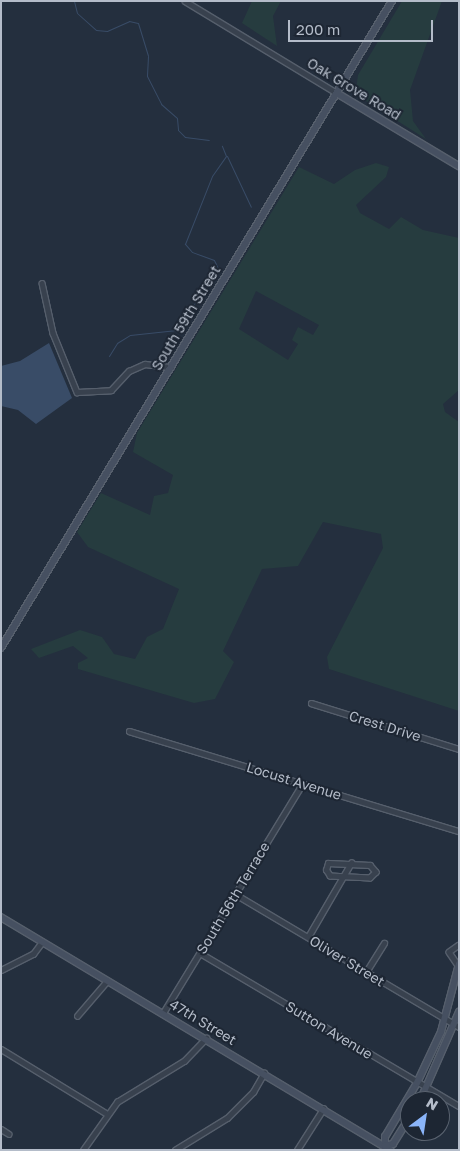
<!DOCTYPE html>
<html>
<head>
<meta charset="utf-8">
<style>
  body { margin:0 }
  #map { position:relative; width:460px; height:1151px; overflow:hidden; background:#242f3e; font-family:"Golos Text",sans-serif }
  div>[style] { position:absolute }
  .green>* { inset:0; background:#263c3f }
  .water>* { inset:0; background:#394c67 }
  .stream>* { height:1px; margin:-0.5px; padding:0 0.5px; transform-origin:0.5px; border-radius:0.5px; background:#394c67 }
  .roads { filter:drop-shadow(1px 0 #565f6c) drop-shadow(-1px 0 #565f6c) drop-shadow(0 1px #565f6c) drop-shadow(0 -1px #565f6c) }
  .street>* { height:4.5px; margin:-2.25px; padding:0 2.25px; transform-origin:2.25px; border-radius:2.25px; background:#38414e }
  .secondary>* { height:5.5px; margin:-2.75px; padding:0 2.75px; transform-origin:2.75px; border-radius:2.75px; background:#465061 }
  span { translate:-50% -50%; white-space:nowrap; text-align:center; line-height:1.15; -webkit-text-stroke:4px #1d2633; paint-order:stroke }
  .street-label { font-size:14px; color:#b4bcc9 }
  .frame { position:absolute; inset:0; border:2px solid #b4bcc9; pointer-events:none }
  .north { position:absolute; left:400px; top:1091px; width:50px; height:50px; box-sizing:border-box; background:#1d2633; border:1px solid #59626f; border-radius:50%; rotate:31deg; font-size:14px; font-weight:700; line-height:20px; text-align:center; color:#b4bcc9 }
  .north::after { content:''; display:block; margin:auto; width:18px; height:22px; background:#8ab4f8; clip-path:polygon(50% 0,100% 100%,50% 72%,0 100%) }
  .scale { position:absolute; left:288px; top:20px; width:145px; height:22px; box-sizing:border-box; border:2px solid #b4bcc9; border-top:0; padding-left:6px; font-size:15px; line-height:18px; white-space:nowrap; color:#b4bcc9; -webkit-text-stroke:4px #1d2633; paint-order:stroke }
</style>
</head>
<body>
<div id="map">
  <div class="green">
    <i style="clip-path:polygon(252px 1px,281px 1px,273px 16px,277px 46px,242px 23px)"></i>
    <i style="clip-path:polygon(402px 1px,442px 1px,410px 90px,413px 121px,426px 139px,366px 101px,356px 89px,358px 75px)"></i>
    <i style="clip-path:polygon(evenodd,376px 163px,389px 167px,386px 177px,356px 205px,360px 213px,389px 229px,401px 217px,423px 230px,459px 238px,459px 390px,443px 404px,445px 412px,459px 422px,459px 711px,329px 669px,327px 657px,383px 548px,381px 534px,323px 522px,298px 566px,262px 569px,223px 651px,234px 662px,215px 699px,194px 703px,78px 669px,78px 663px,88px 658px,73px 646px,39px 658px,31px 649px,80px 630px,102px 637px,114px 654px,135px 659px,147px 637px,163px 629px,179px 589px,88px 547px,77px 532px,101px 493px,150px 515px,154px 496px,168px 493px,173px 475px,133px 452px,137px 433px,299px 167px,334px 184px,355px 170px,376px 163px,256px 291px,319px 325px,313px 335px,298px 327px,292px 340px,298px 344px,288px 360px,239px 329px,256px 291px)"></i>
  </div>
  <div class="water">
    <i style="clip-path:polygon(49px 343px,72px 398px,36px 424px,18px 410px,1px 406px,1px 366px,20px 361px)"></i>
  </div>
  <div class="stream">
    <i style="left:74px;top:1px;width:12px;rotate:76deg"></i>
    <i style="left:77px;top:13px;width:25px;rotate:42deg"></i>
    <i style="left:96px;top:30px;width:11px;rotate:5deg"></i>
    <i style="left:107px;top:31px;width:24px;rotate:-24deg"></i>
    <i style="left:129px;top:21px;width:9px;rotate:13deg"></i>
    <i style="left:138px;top:23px;width:34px;rotate:73deg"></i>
    <i style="left:148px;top:56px;width:20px;rotate:93deg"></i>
    <i style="left:147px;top:76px;width:31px;rotate:63deg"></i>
    <i style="left:161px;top:104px;width:21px;rotate:41deg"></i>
    <i style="left:177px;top:118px;width:12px;rotate:85deg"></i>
    <i style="left:178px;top:130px;width:10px;rotate:45deg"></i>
    <i style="left:185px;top:137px;width:24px;rotate:7deg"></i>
    <i style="left:1px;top:61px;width:9px;rotate:90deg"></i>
    <i style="left:227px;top:156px;width:56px;rotate:64.8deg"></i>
    <i style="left:109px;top:356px;width:15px;rotate:-58deg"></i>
    <i style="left:117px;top:343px;width:15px;rotate:-32deg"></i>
    <i style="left:130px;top:335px;width:47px;rotate:-6.1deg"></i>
    <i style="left:177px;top:330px;width:74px;rotate:-56.5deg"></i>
    <i style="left:218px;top:268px;width:9px;rotate:-117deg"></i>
    <i style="left:214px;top:260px;width:23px;rotate:-160deg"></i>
    <i style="left:192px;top:252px;width:11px;rotate:-131deg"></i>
    <i style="left:185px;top:244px;width:73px;rotate:-68.3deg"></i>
    <i style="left:212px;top:176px;width:24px;rotate:-55deg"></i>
    <i style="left:226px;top:156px;width:11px;rotate:-112deg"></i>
  </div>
  <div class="roads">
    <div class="street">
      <i style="left:185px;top:1px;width:178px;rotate:31.2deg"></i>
      <i style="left:42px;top:283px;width:51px;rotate:77.6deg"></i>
      <i style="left:53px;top:333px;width:64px;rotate:67.9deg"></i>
      <i style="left:77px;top:392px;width:34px;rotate:-3deg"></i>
      <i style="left:111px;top:390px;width:26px;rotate:-47deg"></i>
      <i style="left:129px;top:371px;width:17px;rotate:-24deg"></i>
      <i style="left:145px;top:364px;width:26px;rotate:7deg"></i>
      <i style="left:311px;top:703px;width:155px;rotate:17.3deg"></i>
      <i style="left:129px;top:731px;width:345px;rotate:16.9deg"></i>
      <i style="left:328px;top:863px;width:42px;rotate:2.7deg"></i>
      <i style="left:370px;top:865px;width:9px;rotate:49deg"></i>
      <i style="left:376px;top:872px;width:8px;rotate:135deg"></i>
      <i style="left:370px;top:878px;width:40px;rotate:-177.1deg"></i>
      <i style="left:330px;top:876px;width:7px;rotate:-124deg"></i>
      <i style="left:326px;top:870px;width:7px;rotate:-74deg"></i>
      <i style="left:235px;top:894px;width:261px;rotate:30.7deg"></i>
      <i style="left:308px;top:937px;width:86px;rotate:-59.8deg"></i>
      <i style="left:459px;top:945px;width:12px;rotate:145deg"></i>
      <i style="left:449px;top:952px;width:18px;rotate:56deg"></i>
      <i style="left:200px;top:953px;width:301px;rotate:30.6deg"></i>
      <i style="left:1px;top:970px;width:36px;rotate:-27deg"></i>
      <i style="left:33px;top:954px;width:15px;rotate:-53deg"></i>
      <i style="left:366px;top:972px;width:34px;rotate:-58deg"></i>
      <i style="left:163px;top:1013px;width:268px;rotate:-58.7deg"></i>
      <i style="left:77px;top:1016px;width:46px;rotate:-49.4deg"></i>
      <i style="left:1px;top:1049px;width:123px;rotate:31.4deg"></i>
      <i style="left:1px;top:1129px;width:9px;rotate:32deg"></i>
      <i style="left:83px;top:1150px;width:59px;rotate:-54.7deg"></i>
      <i style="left:117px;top:1102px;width:79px;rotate:-31.5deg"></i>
      <i style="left:184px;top:1061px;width:32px;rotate:-46deg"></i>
      <i style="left:175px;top:1150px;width:61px;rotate:-31.6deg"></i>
      <i style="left:227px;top:1118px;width:37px;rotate:-45deg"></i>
      <i style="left:253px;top:1092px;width:22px;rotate:-60deg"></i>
      <i style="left:297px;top:1150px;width:49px;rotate:-57.6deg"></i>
    </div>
    <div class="secondary">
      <i style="left:337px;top:93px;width:142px;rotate:30.9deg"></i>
      <i style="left:1px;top:648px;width:756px;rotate:-58.85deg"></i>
      <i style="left:1px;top:917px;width:454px;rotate:30.9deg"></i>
      <i style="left:420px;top:1101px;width:97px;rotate:-66.3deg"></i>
      <i style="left:385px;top:1146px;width:9px;rotate:-90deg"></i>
      <i style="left:385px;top:1137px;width:63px;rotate:-59.3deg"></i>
      <i style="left:417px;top:1083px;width:56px;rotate:-64.8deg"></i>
      <i style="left:441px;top:1032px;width:70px;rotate:-75.2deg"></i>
      <i style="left:385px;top:1146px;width:8px;rotate:-14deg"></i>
      <i style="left:393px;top:1144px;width:32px;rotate:-58deg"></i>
    </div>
  </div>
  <div class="street-label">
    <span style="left:354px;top:89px;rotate:31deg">Oak Grove Road</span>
    <span style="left:186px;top:318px;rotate:-59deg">South 59th Street</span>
    <span style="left:385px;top:726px;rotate:17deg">Crest Drive</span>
    <span style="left:294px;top:781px;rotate:17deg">Locust Avenue</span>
    <span style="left:233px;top:898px;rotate:-59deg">South 56th Terrace</span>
    <span style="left:347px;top:961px;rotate:31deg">Oliver Street</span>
    <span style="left:203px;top:1022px;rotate:31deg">47th Street</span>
    <span style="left:329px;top:1030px;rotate:31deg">Sutton Avenue</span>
  </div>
  <div class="frame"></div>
  <div class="north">N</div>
  <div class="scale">200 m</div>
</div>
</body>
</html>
